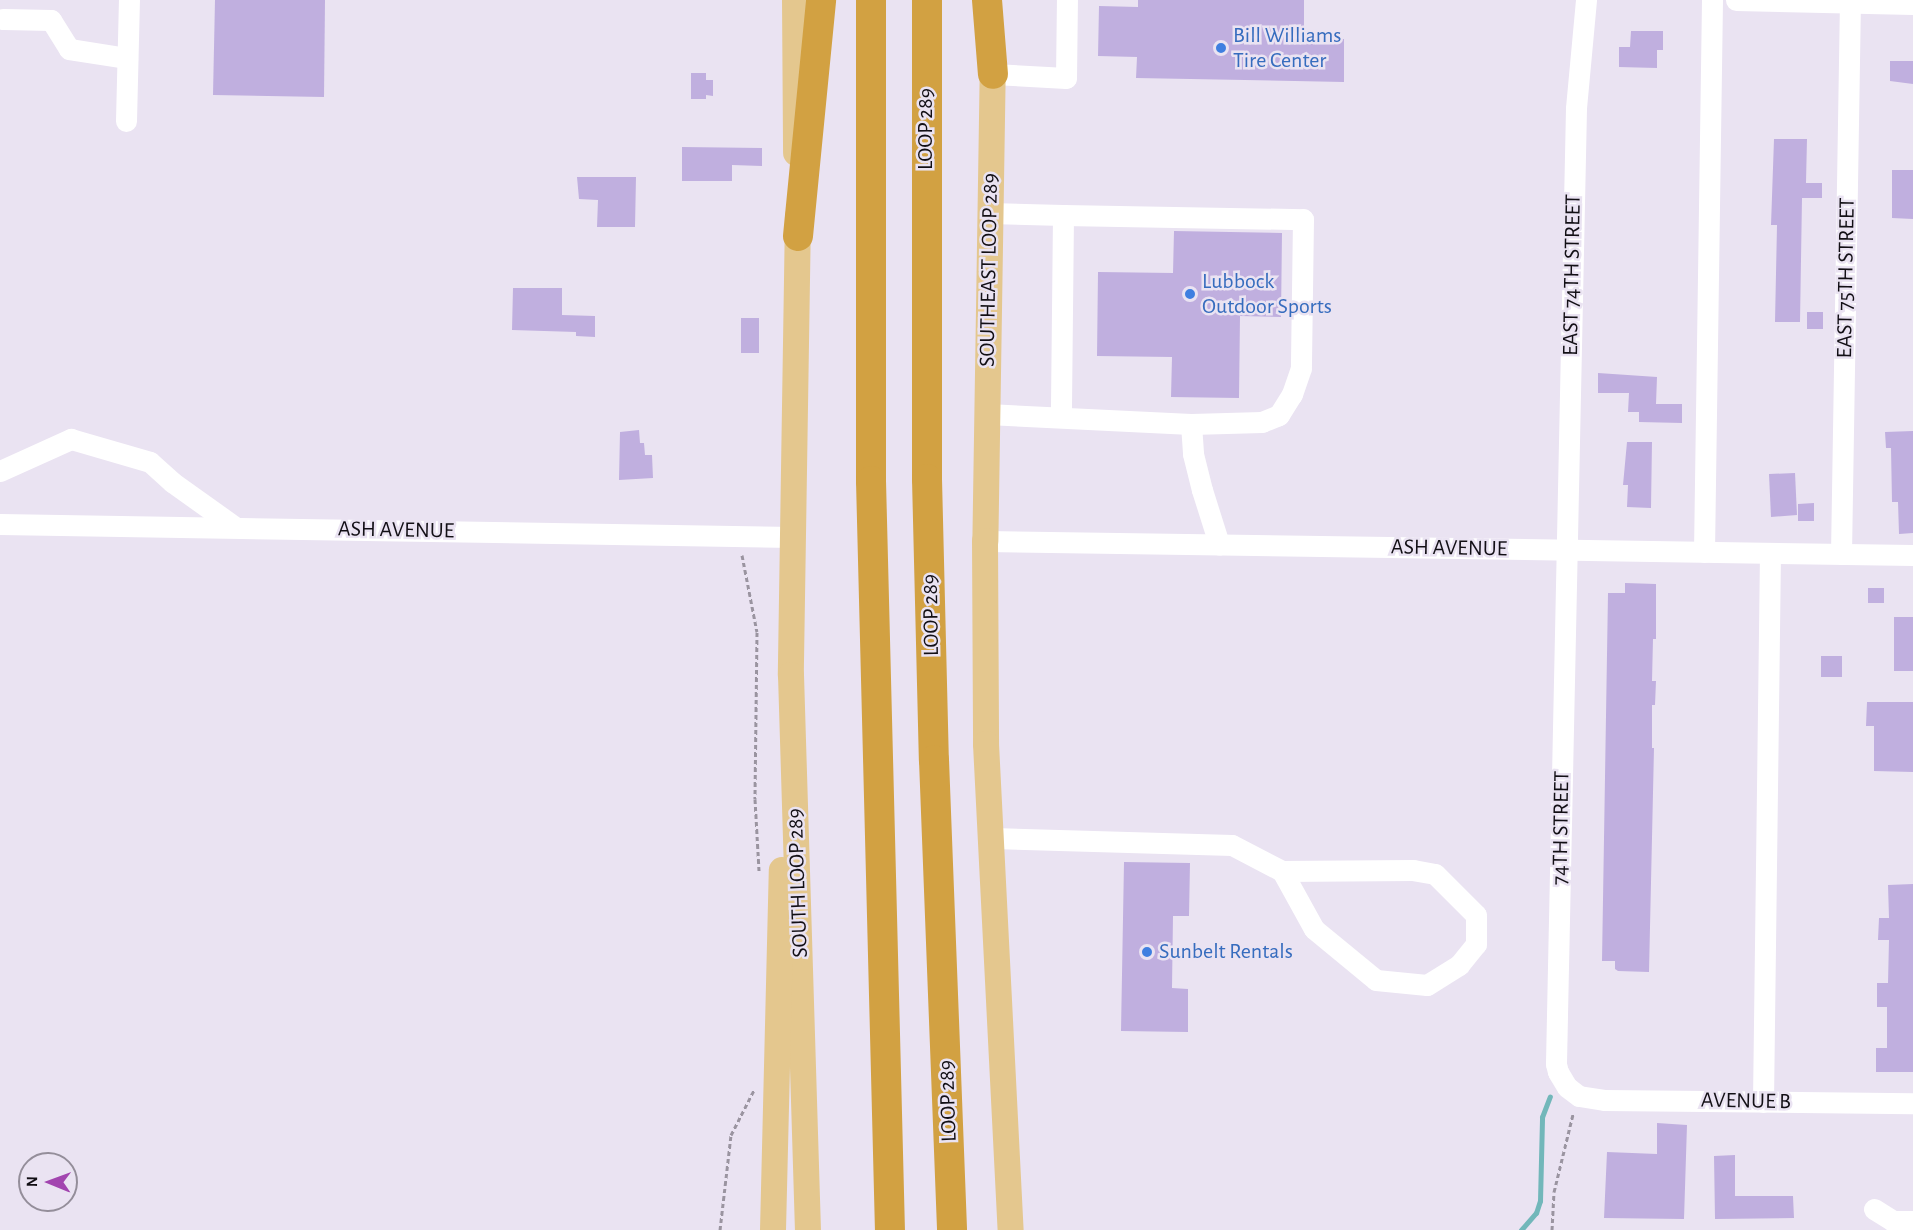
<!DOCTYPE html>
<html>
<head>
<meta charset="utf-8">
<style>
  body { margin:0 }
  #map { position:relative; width:1913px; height:1230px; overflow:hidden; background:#eae3f2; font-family:"Alegreya Sans",sans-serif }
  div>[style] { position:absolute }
  .stream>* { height:5px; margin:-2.5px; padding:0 2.5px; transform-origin:2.5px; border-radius:2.5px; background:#72b7ba }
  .building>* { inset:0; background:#c0afdf }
  .path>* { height:3px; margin-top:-1.5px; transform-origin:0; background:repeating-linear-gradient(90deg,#9a94a0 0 4.5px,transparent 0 7.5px) }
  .minor>* { height:21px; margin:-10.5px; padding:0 10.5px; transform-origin:10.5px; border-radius:10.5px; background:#fff }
  .major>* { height:26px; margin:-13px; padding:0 13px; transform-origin:13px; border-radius:13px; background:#e4c78e }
  .highway>* { height:30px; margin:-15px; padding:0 15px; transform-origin:15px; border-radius:15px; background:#d2a142 }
  .dots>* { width:16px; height:16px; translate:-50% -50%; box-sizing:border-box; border:3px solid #eae3f2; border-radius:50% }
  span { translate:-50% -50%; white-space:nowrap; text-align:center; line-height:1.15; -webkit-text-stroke:5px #eae3f2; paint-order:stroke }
  .shop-label { font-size:22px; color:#366cbe }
  .left { translate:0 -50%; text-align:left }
  .street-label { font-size:22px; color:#120f15 }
  .north { position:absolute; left:18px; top:1152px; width:60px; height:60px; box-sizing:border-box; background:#eae3f2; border:2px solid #948e9a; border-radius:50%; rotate:271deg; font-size:16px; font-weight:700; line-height:24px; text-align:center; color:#120f15 }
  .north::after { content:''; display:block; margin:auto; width:21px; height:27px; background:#a245af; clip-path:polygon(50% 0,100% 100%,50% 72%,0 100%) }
</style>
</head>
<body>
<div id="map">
  <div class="stream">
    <i style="left:1521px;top:1230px;width:23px;rotate:-49deg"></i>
    <i style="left:1536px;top:1213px;width:13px;rotate:-72deg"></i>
    <i style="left:1540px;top:1201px;width:84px;rotate:-88.6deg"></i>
    <i style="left:1542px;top:1117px;width:22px;rotate:-69deg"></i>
  </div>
  <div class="building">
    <i style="clip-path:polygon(215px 0,325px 0,324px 97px,213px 95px)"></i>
    <i style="clip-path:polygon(1138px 0,1304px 0,1304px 38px,1344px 39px,1344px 82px,1136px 78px,1137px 57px,1098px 56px,1099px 6px,1138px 7px)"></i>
    <i style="clip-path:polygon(1631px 31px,1663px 31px,1663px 50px,1657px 50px,1657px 68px,1619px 67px,1619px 47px,1630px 47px)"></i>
    <i style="clip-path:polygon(1890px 61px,1913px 61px,1913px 84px,1890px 81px)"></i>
    <i style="clip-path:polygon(691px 73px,706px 73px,706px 80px,713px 80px,713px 96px,706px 95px,706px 99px,691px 99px)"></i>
    <i style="clip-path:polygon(1774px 139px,1807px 139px,1806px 183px,1822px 183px,1822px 198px,1802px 198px,1800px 322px,1775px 322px,1777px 225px,1771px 225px)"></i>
    <i style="clip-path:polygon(682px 147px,762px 148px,762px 166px,732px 165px,732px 181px,682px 181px)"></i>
    <i style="clip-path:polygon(1892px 170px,1913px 170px,1913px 219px,1892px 218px)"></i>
    <i style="clip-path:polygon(577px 177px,636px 177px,635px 227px,597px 227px,598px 200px,579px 199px)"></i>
    <i style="clip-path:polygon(1174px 231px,1282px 233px,1281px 317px,1240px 316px,1239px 398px,1171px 397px,1172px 357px,1097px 356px,1098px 272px,1173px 273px)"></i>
    <i style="clip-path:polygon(513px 288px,562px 288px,562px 315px,595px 316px,595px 337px,576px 336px,576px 332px,512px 330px)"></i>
    <i style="clip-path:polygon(1807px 312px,1823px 312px,1823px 329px,1807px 329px)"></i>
    <i style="clip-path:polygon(741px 318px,759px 318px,759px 353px,741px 353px)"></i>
    <i style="clip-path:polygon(1598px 373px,1657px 377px,1656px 404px,1682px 404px,1682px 423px,1639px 422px,1639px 412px,1628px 412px,1629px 393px,1598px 393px)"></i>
    <i style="clip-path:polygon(639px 430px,640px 443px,644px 443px,645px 455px,652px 455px,653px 478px,619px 480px,620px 432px)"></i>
    <i style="clip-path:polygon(1913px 431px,1913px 533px,1899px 534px,1898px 502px,1892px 502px,1891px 448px,1886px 448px,1885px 432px)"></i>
    <i style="clip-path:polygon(1627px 442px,1652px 442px,1651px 508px,1627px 507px,1628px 485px,1623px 485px)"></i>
    <i style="clip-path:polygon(1795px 473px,1797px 515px,1771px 517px,1769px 474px)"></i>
    <i style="clip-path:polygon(1814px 503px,1814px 521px,1798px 521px,1798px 504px)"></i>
    <i style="clip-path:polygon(1625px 583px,1656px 584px,1656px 639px,1653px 639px,1652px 681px,1656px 681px,1655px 705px,1652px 705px,1652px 748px,1654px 748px,1649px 972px,1618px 971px,1615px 969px,1615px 961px,1602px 961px,1608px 593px,1625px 593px)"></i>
    <i style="clip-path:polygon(1868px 588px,1884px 588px,1884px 603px,1868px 603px)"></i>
    <i style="clip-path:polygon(1894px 617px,1913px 617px,1913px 671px,1894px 671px)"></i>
    <i style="clip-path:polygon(1821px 656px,1842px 656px,1842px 677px,1821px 677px)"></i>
    <i style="clip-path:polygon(1867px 702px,1913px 702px,1913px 772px,1874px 771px,1874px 726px,1866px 726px)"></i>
    <i style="clip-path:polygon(1124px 862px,1190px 863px,1189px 916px,1173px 916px,1172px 988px,1188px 989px,1188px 1032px,1121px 1031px)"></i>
    <i style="clip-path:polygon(1913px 884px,1913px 1072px,1876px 1072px,1876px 1048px,1887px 1048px,1887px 1007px,1877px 1007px,1877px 983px,1888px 983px,1889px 940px,1878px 940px,1879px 918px,1889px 918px,1888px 885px)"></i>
    <i style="clip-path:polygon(1657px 1123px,1687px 1125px,1684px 1219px,1604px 1218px,1607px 1152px,1657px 1154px)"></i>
    <i style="clip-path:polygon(1735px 1155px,1735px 1196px,1793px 1196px,1794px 1218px,1715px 1219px,1714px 1156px)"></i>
  </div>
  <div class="path">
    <i style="left:742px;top:555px;width:78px;rotate:79deg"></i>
    <i style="left:757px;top:632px;width:167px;rotate:90.7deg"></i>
    <i style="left:755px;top:799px;width:72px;rotate:86.8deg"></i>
    <i style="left:720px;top:1230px;width:96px;rotate:-83.4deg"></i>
    <i style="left:731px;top:1135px;width:51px;rotate:-62.9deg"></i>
    <i style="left:1552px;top:1230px;width:38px;rotate:-87deg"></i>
    <i style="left:1554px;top:1192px;width:80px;rotate:-76.3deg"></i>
  </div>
  <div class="minor">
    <i style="left:1586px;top:0;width:108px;rotate:95.3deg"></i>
    <i style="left:1576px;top:108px;width:956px;rotate:91.2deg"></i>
    <i style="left:1556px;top:1064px;width:8px;rotate:76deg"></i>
    <i style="left:1558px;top:1072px;width:17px;rotate:59deg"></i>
    <i style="left:1567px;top:1087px;width:15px;rotate:37deg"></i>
    <i style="left:1579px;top:1096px;width:25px;rotate:9deg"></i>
    <i style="left:1604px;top:1100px;width:309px;rotate:0.6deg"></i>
    <i style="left:1736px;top:0;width:177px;rotate:1.3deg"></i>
    <i style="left:3px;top:19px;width:48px;rotate:1.2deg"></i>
    <i style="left:51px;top:20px;width:34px;rotate:58deg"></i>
    <i style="left:69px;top:49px;width:59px;rotate:8.8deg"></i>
    <i style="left:993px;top:74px;width:73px;rotate:3.1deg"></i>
    <i style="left:1066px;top:78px;width:78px;rotate:-89.3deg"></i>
    <i style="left:126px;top:121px;width:121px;rotate:-88.6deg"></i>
    <i style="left:989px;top:213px;width:74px;rotate:1.5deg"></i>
    <i style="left:1063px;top:215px;width:202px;rotate:90.6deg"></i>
    <i style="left:1063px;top:215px;width:240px;rotate:1deg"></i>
    <i style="left:1303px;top:219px;width:149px;rotate:90.8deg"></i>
    <i style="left:1301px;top:368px;width:28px;rotate:109deg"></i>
    <i style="left:1292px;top:394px;width:25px;rotate:122deg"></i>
    <i style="left:1279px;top:415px;width:18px;rotate:158deg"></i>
    <i style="left:1262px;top:422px;width:71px;rotate:178.4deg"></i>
    <i style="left:987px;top:414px;width:204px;rotate:2.8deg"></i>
    <i style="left:1191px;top:424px;width:30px;rotate:86deg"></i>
    <i style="left:1193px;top:454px;width:37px;rotate:76deg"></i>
    <i style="left:1202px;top:490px;width:57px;rotate:72.5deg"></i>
    <i style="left:0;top:471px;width:78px;rotate:-24.3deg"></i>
    <i style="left:71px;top:439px;width:82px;rotate:16.2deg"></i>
    <i style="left:150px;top:462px;width:30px;rotate:42deg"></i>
    <i style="left:172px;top:482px;width:77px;rotate:35.5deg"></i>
    <i style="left:0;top:524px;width:793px;rotate:0.94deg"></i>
    <i style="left:985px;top:541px;width:928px;rotate:0.86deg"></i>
    <i style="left:1704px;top:552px;width:552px;rotate:-89.17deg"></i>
    <i style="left:1841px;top:554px;width:552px;rotate:-89.07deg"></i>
    <i style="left:992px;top:838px;width:240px;rotate:1.7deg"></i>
    <i style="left:1232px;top:845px;width:56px;rotate:27.5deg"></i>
    <i style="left:1282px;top:871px;width:66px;rotate:61.1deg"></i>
    <i style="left:1314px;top:929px;width:80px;rotate:39.4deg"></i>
    <i style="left:1376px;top:980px;width:51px;rotate:5.6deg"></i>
    <i style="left:1427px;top:985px;width:38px;rotate:-32deg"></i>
    <i style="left:1459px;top:965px;width:27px;rotate:-51deg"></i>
    <i style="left:1476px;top:944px;width:29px;rotate:-90deg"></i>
    <i style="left:1476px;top:915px;width:58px;rotate:-135deg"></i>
    <i style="left:1435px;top:874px;width:22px;rotate:-170deg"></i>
    <i style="left:1413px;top:870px;width:131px;rotate:179.6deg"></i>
    <i style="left:1763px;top:1102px;width:549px;rotate:-89.27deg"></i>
    <i style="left:1874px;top:1209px;width:22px;rotate:32deg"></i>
    <i style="left:1893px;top:1221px;width:20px"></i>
  </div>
  <div class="major">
    <i style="left:795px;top:0;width:153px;rotate:89.6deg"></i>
    <i style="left:993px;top:55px;width:486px;rotate:90.9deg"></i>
    <i style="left:985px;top:541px;width:203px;rotate:89.7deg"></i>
    <i style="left:986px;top:744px;width:487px;rotate:87.1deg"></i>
    <i style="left:798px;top:216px;width:459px;rotate:90.9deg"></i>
    <i style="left:791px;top:675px;width:555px;rotate:88.25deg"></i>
    <i style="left:773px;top:1230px;width:360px;rotate:-88.6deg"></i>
  </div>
  <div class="highway">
    <i style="left:871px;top:0;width:481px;rotate:90deg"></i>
    <i style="left:871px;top:481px;width:749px;rotate:88.55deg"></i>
    <i style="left:927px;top:0;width:479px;rotate:90deg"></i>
    <i style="left:927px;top:479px;width:281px;rotate:88.6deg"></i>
    <i style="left:934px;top:760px;width:470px;rotate:87.8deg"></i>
    <i style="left:987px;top:0;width:74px;rotate:85.4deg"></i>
    <i style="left:798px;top:236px;width:237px;rotate:-84.4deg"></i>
  </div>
  <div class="dots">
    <i style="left:1221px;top:48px;background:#3f7fe0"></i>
    <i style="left:1190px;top:294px;background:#3f7fe0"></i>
    <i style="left:1147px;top:952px;background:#3f7fe0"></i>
  </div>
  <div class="shop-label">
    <span class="left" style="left:1233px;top:48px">Bill Williams<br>Tire Center</span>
    <span class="left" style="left:1202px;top:294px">Lubbock<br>Outdoor Sports</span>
    <span class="left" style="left:1159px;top:952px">Sunbelt Rentals</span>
  </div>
  <div class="street-label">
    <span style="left:926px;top:129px;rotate:-90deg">LOOP 289</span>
    <span style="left:989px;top:270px;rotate:-89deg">SOUTHEAST LOOP 289</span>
    <span style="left:1572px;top:275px;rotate:-89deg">EAST 74TH STREET</span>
    <span style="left:1846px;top:278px;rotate:-89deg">EAST 75TH STREET</span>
    <span style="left:396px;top:530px;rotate:1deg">ASH AVENUE</span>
    <span style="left:1449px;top:548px;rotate:1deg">ASH AVENUE</span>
    <span style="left:931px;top:615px;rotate:-91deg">LOOP 289</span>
    <span style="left:1561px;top:828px;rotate:-89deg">74TH STREET</span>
    <span style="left:798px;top:883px;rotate:-92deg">SOUTH LOOP 289</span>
    <span style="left:948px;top:1101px;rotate:-92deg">LOOP 289</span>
    <span style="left:1746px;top:1101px;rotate:1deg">AVENUE B</span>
  </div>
  <div class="north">N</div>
</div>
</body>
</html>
